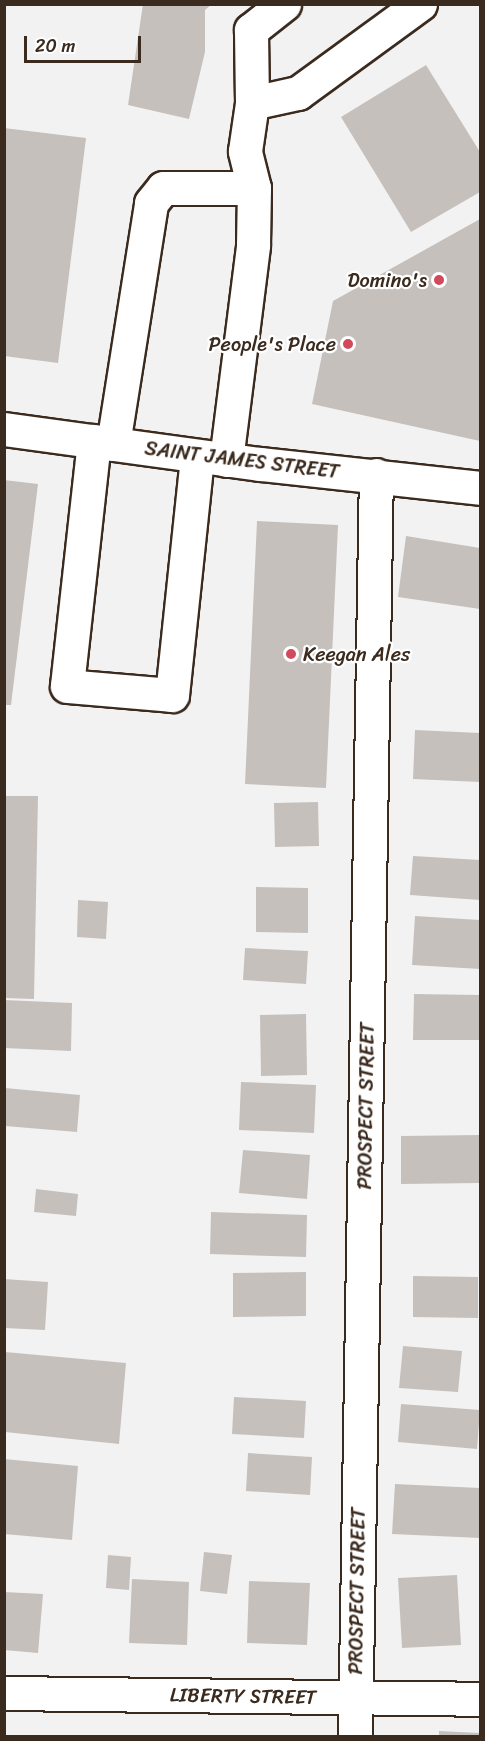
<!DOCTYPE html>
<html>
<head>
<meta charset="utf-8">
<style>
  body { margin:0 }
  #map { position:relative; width:485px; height:1741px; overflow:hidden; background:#f3f2f2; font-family:Sriracha,sans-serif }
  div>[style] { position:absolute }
  .building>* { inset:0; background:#c6c0bd }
  .roads { filter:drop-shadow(2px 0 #3b2a1e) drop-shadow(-2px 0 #3b2a1e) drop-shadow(0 2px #3b2a1e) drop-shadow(0 -2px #3b2a1e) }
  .minor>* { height:33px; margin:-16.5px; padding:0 16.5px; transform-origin:16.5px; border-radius:16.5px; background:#fff }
  .dots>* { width:16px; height:16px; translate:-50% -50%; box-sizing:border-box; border:3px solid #fff; border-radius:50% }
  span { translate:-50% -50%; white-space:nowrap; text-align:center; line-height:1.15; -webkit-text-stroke:4.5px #fff; paint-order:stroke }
  .poi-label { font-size:20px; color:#3b2a1e }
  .right { translate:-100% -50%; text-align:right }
  .left { translate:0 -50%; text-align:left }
  .street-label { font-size:20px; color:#3b2a1e }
  .frame { position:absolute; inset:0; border:6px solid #3b2a1e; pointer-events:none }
  .scale { position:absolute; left:24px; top:36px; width:117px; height:27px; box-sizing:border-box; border:3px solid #3b2a1e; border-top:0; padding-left:8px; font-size:18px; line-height:21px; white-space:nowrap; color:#3b2a1e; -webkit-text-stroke:4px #fff; paint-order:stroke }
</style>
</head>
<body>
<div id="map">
  <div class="building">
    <i style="clip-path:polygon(143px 4px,212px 4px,205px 10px,205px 52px,189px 119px,128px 105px)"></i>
    <i style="clip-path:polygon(426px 65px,480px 152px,480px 192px,411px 232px,341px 117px)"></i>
    <i style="clip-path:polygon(4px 128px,86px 138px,58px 363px,4px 356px)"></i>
    <i style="clip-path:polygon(480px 219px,480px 441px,312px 404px,333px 301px)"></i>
    <i style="clip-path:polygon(4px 480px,38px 484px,11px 705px,4px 705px)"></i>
    <i style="clip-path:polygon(257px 521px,338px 525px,326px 788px,245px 784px)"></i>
    <i style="clip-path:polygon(406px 536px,480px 548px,480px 609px,398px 597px)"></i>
    <i style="clip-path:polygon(415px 730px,480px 733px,480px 782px,413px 779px)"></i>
    <i style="clip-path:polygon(4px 796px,38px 796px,34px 999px,4px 998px)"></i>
    <i style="clip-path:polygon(318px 802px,319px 846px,275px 847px,274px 803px)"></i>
    <i style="clip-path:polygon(413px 856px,480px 860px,480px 900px,410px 895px)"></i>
    <i style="clip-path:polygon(256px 887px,308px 888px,308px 933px,256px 932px)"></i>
    <i style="clip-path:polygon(78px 900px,108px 902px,106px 939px,77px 937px)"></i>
    <i style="clip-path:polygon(415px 916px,480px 920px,480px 969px,412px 965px)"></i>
    <i style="clip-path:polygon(245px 948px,308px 951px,306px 984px,243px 980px)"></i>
    <i style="clip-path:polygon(414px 994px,480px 995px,480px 1040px,413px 1040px)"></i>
    <i style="clip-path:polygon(4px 1000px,72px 1003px,71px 1051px,4px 1048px)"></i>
    <i style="clip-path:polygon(306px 1014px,307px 1075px,261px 1076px,260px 1015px)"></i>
    <i style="clip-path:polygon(241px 1082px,316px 1085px,314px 1133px,239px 1130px)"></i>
    <i style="clip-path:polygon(5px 1088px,80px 1095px,77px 1132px,5px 1126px)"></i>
    <i style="clip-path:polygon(480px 1135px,480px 1183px,401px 1184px,401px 1136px)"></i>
    <i style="clip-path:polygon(243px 1150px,310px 1155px,307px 1199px,239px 1193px)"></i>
    <i style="clip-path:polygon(36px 1189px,78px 1194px,76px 1216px,34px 1212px)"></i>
    <i style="clip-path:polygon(211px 1212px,307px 1215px,306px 1257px,210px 1254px)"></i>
    <i style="clip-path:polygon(306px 1272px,306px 1316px,233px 1317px,233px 1273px)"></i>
    <i style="clip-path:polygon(413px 1276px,478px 1277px,478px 1318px,413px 1317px)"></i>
    <i style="clip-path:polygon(4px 1279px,48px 1282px,45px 1330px,4px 1328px)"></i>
    <i style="clip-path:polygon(403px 1346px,462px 1351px,458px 1392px,399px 1388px)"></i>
    <i style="clip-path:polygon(5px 1352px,126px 1363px,119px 1444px,5px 1432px)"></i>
    <i style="clip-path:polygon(234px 1397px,306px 1401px,304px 1438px,232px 1434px)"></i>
    <i style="clip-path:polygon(401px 1404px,480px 1410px,477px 1449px,398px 1442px)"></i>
    <i style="clip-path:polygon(248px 1453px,312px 1457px,310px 1495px,246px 1491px)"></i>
    <i style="clip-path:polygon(4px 1459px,78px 1466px,72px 1540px,4px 1534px)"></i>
    <i style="clip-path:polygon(395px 1484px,480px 1488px,480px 1538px,392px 1534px)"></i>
    <i style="clip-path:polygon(204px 1552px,232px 1555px,227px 1594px,200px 1591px)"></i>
    <i style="clip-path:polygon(108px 1555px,131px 1557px,129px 1590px,106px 1588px)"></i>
    <i style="clip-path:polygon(457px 1575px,461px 1645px,402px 1648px,398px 1578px)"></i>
    <i style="clip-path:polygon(132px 1579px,189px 1582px,187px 1645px,129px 1643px)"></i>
    <i style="clip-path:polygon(249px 1581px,310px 1583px,307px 1645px,247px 1643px)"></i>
    <i style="clip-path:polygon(4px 1592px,43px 1594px,38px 1653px,4px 1650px)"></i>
    <i style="clip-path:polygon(439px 1731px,480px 1733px,480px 1736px,439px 1736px)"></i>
  </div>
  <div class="roads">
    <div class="minor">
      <i style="left:252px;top:103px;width:47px;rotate:-12.3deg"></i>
      <i style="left:298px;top:93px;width:151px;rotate:-36.1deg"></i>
      <i style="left:4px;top:429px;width:258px;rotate:7.8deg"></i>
      <i style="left:260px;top:464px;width:221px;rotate:6.2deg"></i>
      <i style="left:94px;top:441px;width:246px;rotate:96.3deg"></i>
      <i style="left:67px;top:686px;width:105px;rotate:4.9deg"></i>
      <i style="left:172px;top:695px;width:240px;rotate:-84deg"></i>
      <i style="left:113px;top:444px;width:244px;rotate:-81deg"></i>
      <i style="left:151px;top:203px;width:19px;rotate:-51deg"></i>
      <i style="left:163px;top:188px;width:91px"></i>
      <i style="left:226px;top:460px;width:217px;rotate:-82.8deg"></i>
      <i style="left:253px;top:245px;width:57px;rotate:-89deg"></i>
      <i style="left:254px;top:188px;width:38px;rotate:-104deg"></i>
      <i style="left:245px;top:151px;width:49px;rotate:-81.7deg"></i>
      <i style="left:252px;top:103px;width:73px;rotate:-90.8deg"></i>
      <i style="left:251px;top:30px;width:42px;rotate:-38.2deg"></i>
      <i style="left:4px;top:1693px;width:476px;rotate:0.7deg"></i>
      <i style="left:355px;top:1736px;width:1261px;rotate:-89.05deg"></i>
    </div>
  </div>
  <div class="dots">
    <i style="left:439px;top:280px;background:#d1495b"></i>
    <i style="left:348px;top:344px;background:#d1495b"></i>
    <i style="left:291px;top:654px;background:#d1495b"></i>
  </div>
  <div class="poi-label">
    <span class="right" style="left:427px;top:280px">Domino's</span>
    <span class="right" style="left:336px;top:344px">People's Place</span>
    <span class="left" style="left:303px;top:654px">Keegan Ales</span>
  </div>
  <div class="street-label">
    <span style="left:242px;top:460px;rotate:7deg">SAINT JAMES STREET</span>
    <span style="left:366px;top:1106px;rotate:-89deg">PROSPECT STREET</span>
    <span style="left:357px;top:1591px;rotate:-89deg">PROSPECT STREET</span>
    <span style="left:243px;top:1696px;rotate:1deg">LIBERTY STREET</span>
  </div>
  <div class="frame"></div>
  <div class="scale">20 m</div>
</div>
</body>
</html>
